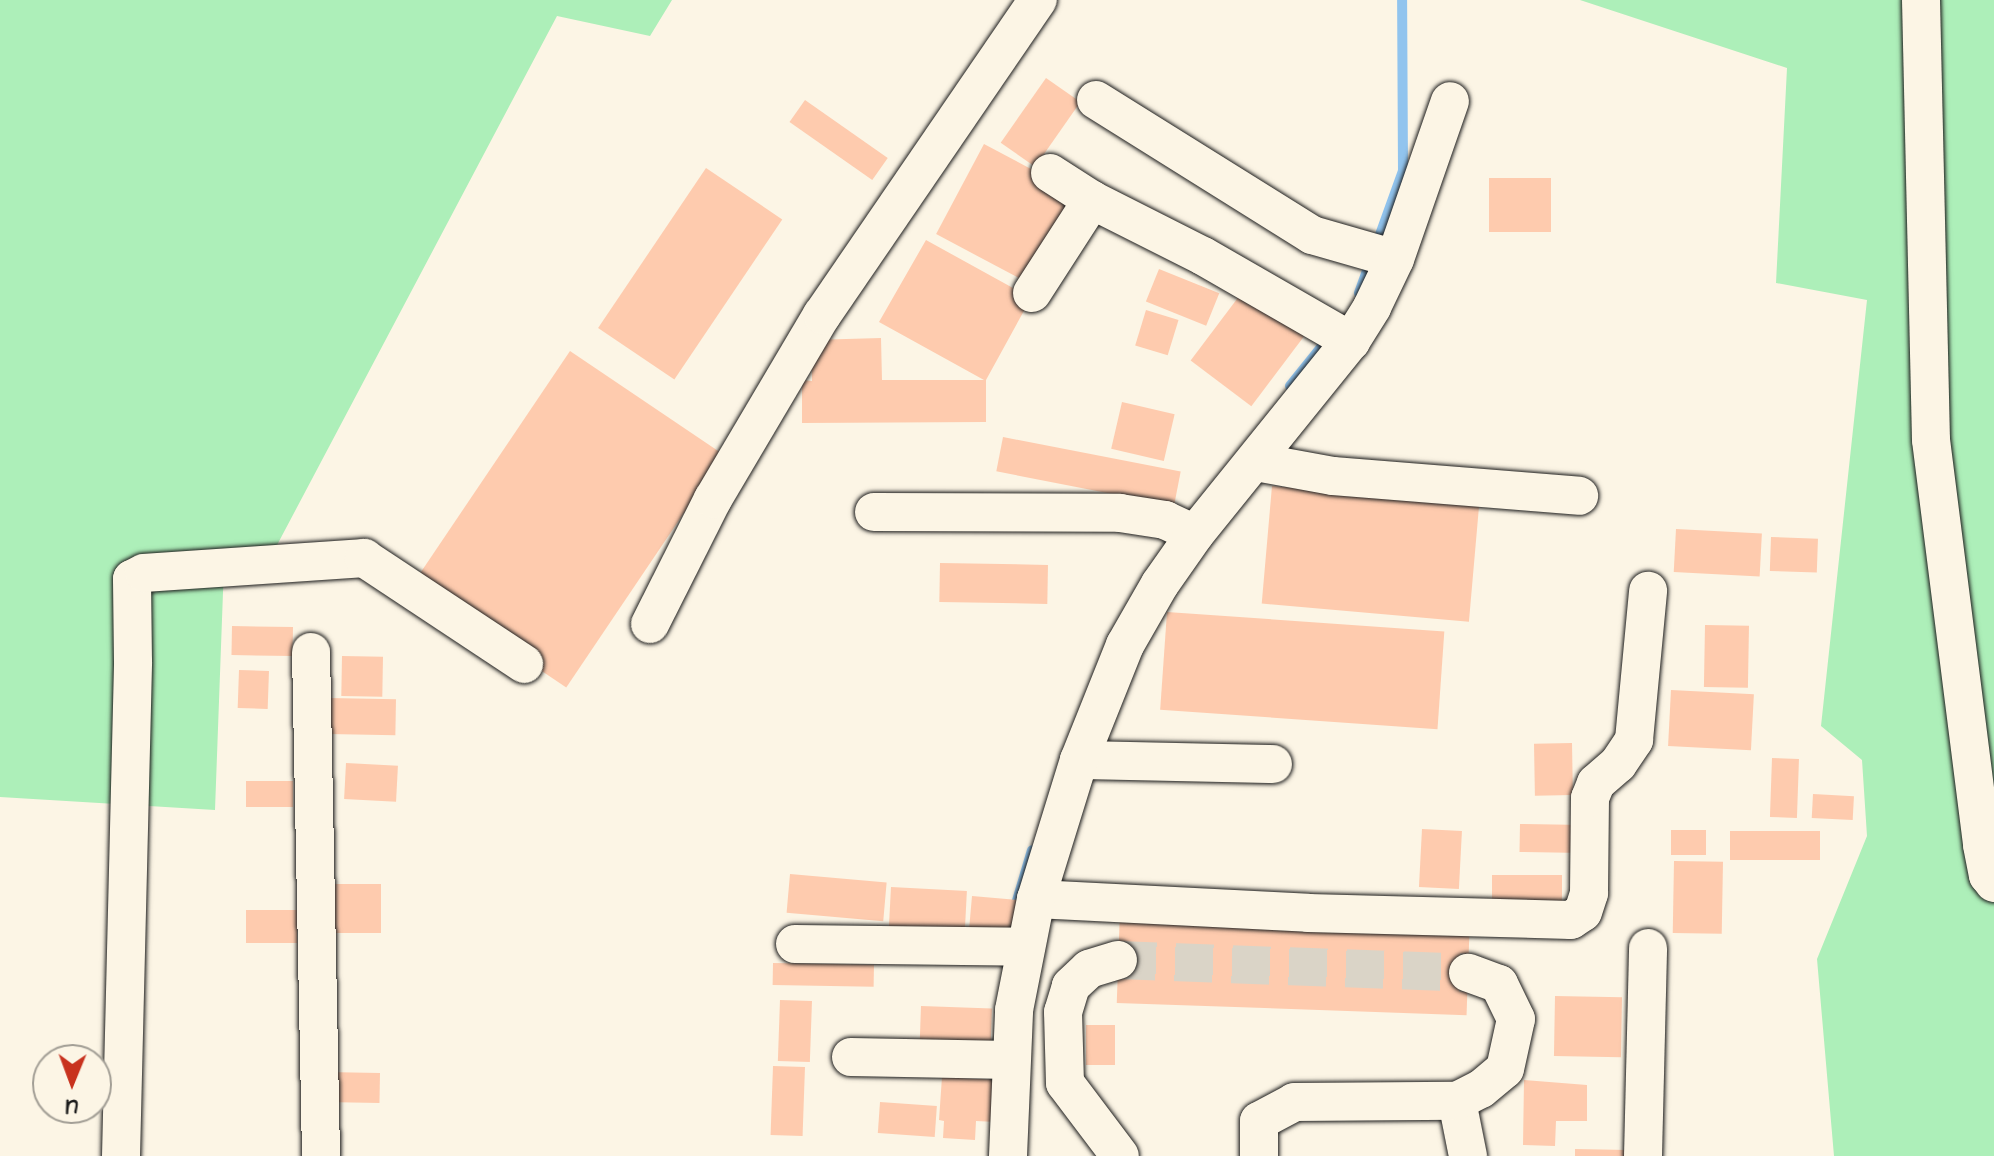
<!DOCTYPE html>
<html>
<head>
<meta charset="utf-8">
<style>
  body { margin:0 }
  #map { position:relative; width:1994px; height:1156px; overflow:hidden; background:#fcf5e5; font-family:"Architects Daughter",sans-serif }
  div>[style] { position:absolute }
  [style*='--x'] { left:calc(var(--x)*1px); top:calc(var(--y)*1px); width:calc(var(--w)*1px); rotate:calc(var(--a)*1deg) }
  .green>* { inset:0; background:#adefb9 }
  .stream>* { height:10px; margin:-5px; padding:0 5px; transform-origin:5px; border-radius:5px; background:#91c4ee }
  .building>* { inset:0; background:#fecbae; transform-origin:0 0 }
  .minor-tunnel>* { height:38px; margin-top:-19px; transform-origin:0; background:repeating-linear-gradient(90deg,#dad4c7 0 38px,transparent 0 57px) }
  .roads { filter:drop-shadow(0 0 2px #1c1c1c) drop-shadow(0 0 2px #1c1c1c) }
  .minor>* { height:38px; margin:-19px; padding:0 19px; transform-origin:19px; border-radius:19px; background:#fcf5e5 }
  span { translate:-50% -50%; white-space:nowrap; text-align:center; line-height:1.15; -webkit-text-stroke:6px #fcf5e5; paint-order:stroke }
  .north { position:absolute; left:32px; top:1044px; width:80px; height:80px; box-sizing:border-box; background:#fcf5e5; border:2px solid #a29e95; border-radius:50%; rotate:181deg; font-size:22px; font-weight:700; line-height:32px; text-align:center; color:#1c1c1c }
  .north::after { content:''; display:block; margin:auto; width:28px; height:36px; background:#c8321e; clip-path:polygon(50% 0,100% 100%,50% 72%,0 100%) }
</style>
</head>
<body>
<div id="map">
  <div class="green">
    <div style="clip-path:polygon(0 0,672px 0,650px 36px,557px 16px,267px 564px,224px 565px,215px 810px,0 797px)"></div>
    <div style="clip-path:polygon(1580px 0,1994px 0,1994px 1156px,1834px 1156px,1817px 959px,1867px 836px,1862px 760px,1821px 726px,1867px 300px,1776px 283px,1787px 68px)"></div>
  </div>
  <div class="stream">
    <div style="--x:1359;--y:293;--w:130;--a:-70.2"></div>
    <div style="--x:1403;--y:171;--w:171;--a:-90.3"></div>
    <div style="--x:1290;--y:386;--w:64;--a:-51.3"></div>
    <div style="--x:1016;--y:904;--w:56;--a:-73.5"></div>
  </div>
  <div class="building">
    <div style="left:1046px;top:78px;width:42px;height:79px;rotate:35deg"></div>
    <div style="left:805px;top:100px;width:101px;height:27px;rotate:35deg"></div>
    <div style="left:984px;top:144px;width:101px;height:102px;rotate:28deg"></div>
    <div style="left:706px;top:168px;width:92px;height:193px;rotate:34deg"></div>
    <div style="left:1489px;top:178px;width:62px;height:54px"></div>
    <div style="clip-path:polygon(926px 240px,1031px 298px,986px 380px,986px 422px,802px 423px,802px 380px,812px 381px,811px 340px,881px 338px,882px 380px,984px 380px,879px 322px)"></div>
    <div style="left:1159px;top:269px;width:65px;height:35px;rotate:22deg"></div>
    <div style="left:1246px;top:287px;width:76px;height:92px;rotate:37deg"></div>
    <div style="left:1146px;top:310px;width:34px;height:37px;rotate:17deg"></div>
    <div style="left:570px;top:351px;width:185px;height:281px;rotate:34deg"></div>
    <div style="left:1122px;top:402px;width:54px;height:48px;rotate:13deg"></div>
    <div style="left:1003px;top:437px;width:181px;height:35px;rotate:11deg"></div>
    <div style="left:1272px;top:486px;width:208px;height:118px;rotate:5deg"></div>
    <div style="left:1676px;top:529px;width:86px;height:43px;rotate:3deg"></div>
    <div style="left:1771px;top:537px;width:47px;height:34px;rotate:2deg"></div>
    <div style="left:940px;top:563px;width:108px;height:39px;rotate:1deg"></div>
    <div style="left:1167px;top:612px;width:278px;height:98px;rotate:4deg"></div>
    <div style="left:1705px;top:625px;width:44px;height:62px;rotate:1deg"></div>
    <div style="left:232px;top:626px;width:61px;height:29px;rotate:1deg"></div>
    <div style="left:342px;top:656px;width:41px;height:40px;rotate:1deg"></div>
    <div style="left:239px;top:670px;width:30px;height:38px;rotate:2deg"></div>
    <div style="left:1671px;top:690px;width:83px;height:56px;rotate:3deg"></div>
    <div style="left:329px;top:698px;width:67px;height:36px;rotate:1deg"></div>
    <div style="left:1572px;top:743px;width:52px;height:38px;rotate:89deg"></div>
    <div style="left:1772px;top:758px;width:27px;height:59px;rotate:2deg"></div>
    <div style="left:346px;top:763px;width:52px;height:36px;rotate:3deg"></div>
    <div style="left:246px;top:781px;width:47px;height:26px"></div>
    <div style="left:1813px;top:794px;width:41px;height:24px;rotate:3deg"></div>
    <div style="left:1520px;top:824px;width:64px;height:28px;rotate:1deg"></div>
    <div style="left:1422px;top:829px;width:40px;height:58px;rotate:3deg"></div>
    <div style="left:1671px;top:830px;width:35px;height:25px"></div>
    <div style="left:1730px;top:831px;width:90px;height:29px"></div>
    <div style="left:1674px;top:861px;width:49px;height:72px;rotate:1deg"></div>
    <div style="left:790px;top:874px;width:97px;height:39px;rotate:5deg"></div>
    <div style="left:1492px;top:875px;width:70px;height:39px"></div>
    <div style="left:320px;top:884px;width:61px;height:49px"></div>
    <div style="left:891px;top:887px;width:76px;height:43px;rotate:3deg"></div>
    <div style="left:972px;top:896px;width:49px;height:32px;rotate:5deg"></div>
    <div style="left:297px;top:910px;width:33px;height:51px;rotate:90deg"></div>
    <div style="left:1120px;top:910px;width:350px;height:93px;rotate:2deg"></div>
    <div style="left:773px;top:963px;width:101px;height:22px;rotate:1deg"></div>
    <div style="left:1555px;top:996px;width:67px;height:60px;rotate:1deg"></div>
    <div style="left:780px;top:1000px;width:32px;height:61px;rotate:2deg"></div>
    <div style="left:921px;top:1006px;width:71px;height:37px;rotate:2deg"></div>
    <div style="left:1086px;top:1025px;width:29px;height:40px"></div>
    <div style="left:773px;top:1066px;width:32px;height:69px;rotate:2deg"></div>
    <div style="left:325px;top:1072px;width:55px;height:30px;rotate:1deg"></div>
    <div style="clip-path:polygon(942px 1077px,998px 1080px,996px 1122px,976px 1121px,975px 1140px,943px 1138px,944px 1121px,939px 1120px)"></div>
    <div style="clip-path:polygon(1524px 1080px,1587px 1085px,1587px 1121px,1556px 1121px,1555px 1146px,1523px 1145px)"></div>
    <div style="left:880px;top:1102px;width:57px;height:31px;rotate:4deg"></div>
    <div style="clip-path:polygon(1575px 1149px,1628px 1150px,1628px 1156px,1575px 1156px)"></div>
  </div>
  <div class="minor-tunnel">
    <div style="--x:1118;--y:960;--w:350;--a:2.1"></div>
  </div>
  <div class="roads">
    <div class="minor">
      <div style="--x:1921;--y:0;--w:440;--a:88.7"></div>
      <div style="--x:1931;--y:440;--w:408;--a:82.8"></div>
      <div style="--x:1982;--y:845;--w:31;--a:79"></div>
      <div style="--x:1988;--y:875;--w:10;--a:53"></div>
      <div style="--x:1096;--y:100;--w:255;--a:32"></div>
      <div style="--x:1312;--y:235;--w:86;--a:16.1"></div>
      <div style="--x:1050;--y:173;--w:50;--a:32.7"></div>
      <div style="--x:1092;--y:200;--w:124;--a:26.8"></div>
      <div style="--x:1203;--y:256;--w:171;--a:29.9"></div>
      <div style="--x:1032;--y:293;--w:111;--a:-57.2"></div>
      <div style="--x:1256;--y:462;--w:78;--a:10.3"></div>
      <div style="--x:1333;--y:476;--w:247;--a:4.6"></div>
      <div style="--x:874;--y:512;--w:246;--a:0.2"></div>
      <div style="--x:1120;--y:513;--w:46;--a:8.8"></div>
      <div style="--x:1165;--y:520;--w:33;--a:25"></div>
      <div style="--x:650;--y:624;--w:140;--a:-63.3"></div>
      <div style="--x:713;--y:499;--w:214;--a:-59.4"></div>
      <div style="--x:822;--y:315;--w:382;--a:-55.6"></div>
      <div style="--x:311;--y:652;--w:504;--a:88.86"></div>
      <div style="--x:1079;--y:760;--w:194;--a:1.2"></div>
      <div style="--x:1036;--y:899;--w:272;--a:2.9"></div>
      <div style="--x:1308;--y:913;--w:263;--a:1.5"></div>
      <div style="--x:1571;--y:920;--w:14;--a:-34"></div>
      <div style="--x:1583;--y:912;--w:20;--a:-72"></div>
      <div style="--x:1589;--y:893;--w:95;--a:-89.4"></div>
      <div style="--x:1590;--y:798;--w:16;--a:-68"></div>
      <div style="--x:1596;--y:783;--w:29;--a:-41"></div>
      <div style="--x:1618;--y:764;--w:29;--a:-56"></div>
      <div style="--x:1634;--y:740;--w:150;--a:-84.6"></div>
      <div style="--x:795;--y:944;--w:231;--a:0.7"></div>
      <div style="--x:1118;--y:960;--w:30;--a:163"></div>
      <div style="--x:1089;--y:969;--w:25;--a:137"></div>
      <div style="--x:1071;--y:986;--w:27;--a:107"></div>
      <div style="--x:1063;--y:1012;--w:71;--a:88.4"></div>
      <div style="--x:1065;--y:1083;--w:91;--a:53"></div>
      <div style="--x:851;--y:1057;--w:160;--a:1.1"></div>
      <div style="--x:1457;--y:1101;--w:56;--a:78.7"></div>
      <div style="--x:121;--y:1156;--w:494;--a:-88.6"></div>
      <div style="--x:133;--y:662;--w:83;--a:-90.7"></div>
      <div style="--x:132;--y:579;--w:13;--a:-27"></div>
      <div style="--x:144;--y:573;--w:221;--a:-3.9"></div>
      <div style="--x:364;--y:558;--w:192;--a:33.5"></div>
      <div style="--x:1008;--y:1156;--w:146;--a:-87.6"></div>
      <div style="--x:1014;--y:1010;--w:113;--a:-78.8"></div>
      <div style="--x:1036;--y:899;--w:145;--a:-72.8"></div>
      <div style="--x:1079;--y:760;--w:124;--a:-68.2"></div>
      <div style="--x:1125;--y:645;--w:70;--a:-60.2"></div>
      <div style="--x:1160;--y:584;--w:61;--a:-55"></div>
      <div style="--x:1195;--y:534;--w:248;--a:-51.1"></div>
      <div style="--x:1351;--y:341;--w:40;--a:-58"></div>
      <div style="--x:1372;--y:307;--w:53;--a:-64.4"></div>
      <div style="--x:1395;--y:259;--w:167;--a:-70.8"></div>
      <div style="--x:1259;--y:1156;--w:35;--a:-90"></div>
      <div style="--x:1259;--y:1121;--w:40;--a:-28"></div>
      <div style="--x:1294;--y:1102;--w:163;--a:-0.4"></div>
      <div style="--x:1457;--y:1101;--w:27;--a:-27"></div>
      <div style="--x:1481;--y:1089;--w:31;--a:-40"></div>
      <div style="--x:1505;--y:1069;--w:51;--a:-77.6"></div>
      <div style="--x:1516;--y:1019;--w:39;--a:-116"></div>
      <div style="--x:1499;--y:984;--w:33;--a:-160"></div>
      <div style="--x:1643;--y:1156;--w:208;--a:-88.6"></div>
    </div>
  </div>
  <div class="north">U</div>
</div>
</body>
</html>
